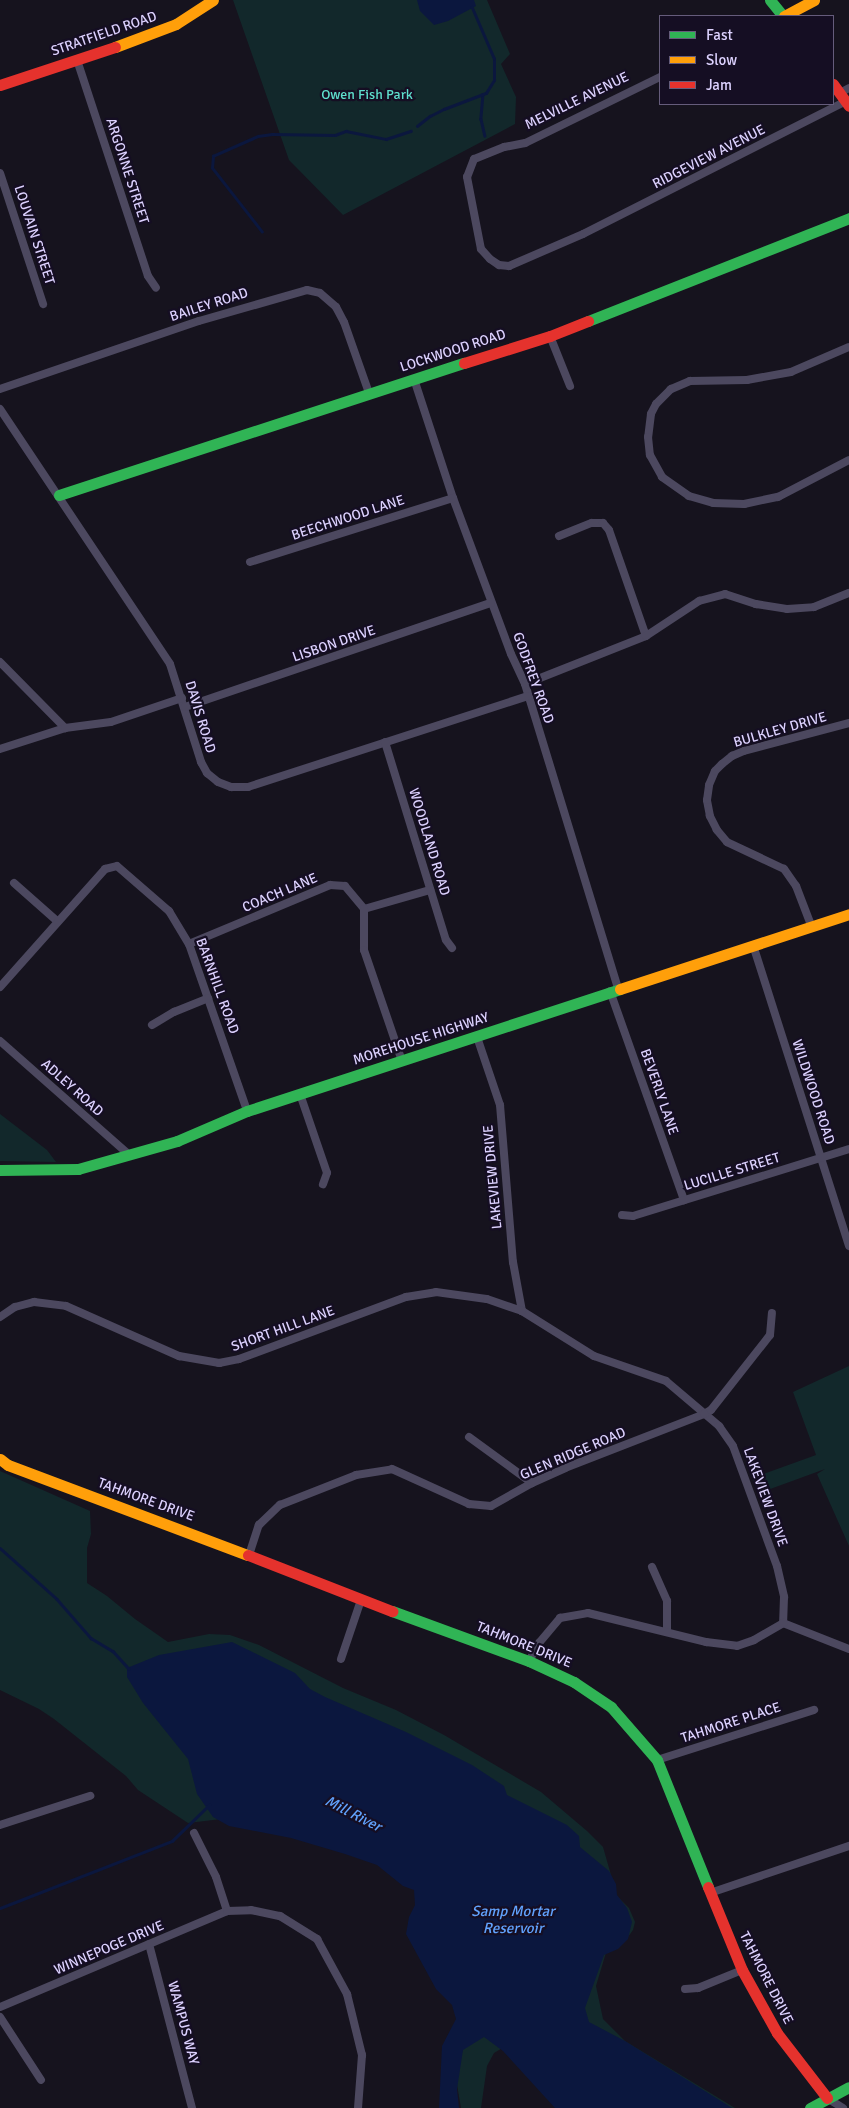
<!DOCTYPE html>
<html>
<head>
<meta charset="utf-8">
<style>
  body { margin:0 }
  #map { position:relative; width:849px; height:2108px; overflow:hidden; background:#16131e; font-family:Signika,sans-serif }
  div>[style] { position:absolute }
  [style*='--x'] { left:calc(var(--x)*1px); top:calc(var(--y)*1px); width:calc(var(--w)*1px); rotate:calc(var(--a)*1deg) }
  .green>* { inset:0; background:#12282b }
  .water>* { inset:0; background:#0b173e }
  .stream>* { height:2.5px; margin:-1.25px; padding:0 1.25px; transform-origin:1.25px; border-radius:1.25px; background:#0b173e }
  .street>* { height:8px; margin:-4px; padding:0 4px; transform-origin:4px; border-radius:4px; background:#4c485f }
  .fast>* { height:11px; margin:-5.5px; padding:0 5.5px; transform-origin:5.5px; border-radius:5.5px; background:#30b455 }
  .slow>* { height:11px; margin:-5.5px; padding:0 5.5px; transform-origin:5.5px; border-radius:5.5px; background:#ff9f0a }
  .jam>* { height:11px; margin:-5.5px; padding:0 5.5px; transform-origin:5.5px; border-radius:5.5px; background:#e5322d }
  span { translate:-50% -50%; white-space:nowrap; text-align:center; line-height:1.15; -webkit-text-stroke:4.5px #150e23; paint-order:stroke }
  .street-label { font-size:14px; color:#dcd1fe }
  .park-label { font-size:14px; color:#5edecd }
  .water-label { font-size:15px; color:#61a2fd; font-style:italic }
  .legend { position:absolute; left:659px; top:15px; width:175px; height:90px; box-sizing:border-box; background:#150e23; border:1px solid #655c7b; margin:0; padding:6px 9px; list-style:none; font-size:15px; color:#dcd1fe }
  .legend li { display:flex; align-items:center; gap:10px; height:25px }
  .legend b { width:25px; border:1px solid #655c7b }
</style>
</head>
<body>
<div id="map">
  <div class="green">
    <div style="clip-path:polygon(233px 0,487px 0,510px 54px,501px 64px,516px 97px,515px 124px,343px 215px,289px 160px)"></div>
    <div style="clip-path:polygon(0 1114px,47px 1150px,56px 1162px,0 1161px)"></div>
    <div style="clip-path:polygon(849px 1366px,849px 1546px,817px 1474px,825px 1469px,759px 1493px,752px 1478px,816px 1455px,793px 1392px)"></div>
    <div style="clip-path:polygon(0 1471px,90px 1511px,91px 1534px,87px 1548px,87px 1583px,107px 1596px,135px 1619px,168px 1642px,209px 1634px,230px 1635px,259px 1645px,343px 1688px,396px 1710px,444px 1735px,541px 1792px,587px 1831px,603px 1847px,617px 1896px,629px 1908px,635px 1922px,633px 1930px,628px 1937px,608px 1946px,596px 1986px,603px 2019px,625px 2041px,735px 2108px,577px 2108px,509px 2044px,494px 2053px,487px 2066px,481px 2108px,461px 2108px,456px 2079px,471px 2015px,428px 1873px,230px 1818px,188px 1823px,138px 1790px,126px 1776px,54px 1719px,39px 1709px,0 1690px)"></div>
  </div>
  <div class="water">
    <div style="clip-path:polygon(417px 0,474px 0,476px 6px,448px 21px,434px 25px,420px 11px)"></div>
    <div style="clip-path:polygon(232px 1642px,295px 1673px,310px 1689px,325px 1697px,406px 1732px,472px 1765px,504px 1786px,507px 1795px,567px 1825px,579px 1836px,580px 1847px,609px 1871px,616px 1884px,617px 1895px,627px 1908px,632px 1922px,628px 1939px,618px 1949px,604px 1955px,585px 2008px,589px 2022px,625px 2041px,732px 2108px,555px 2108px,503px 2051px,484px 2037px,463px 2050px,457px 2089px,459px 2108px,439px 2108px,442px 2046px,456px 2019px,452px 2005px,436px 1989px,406px 1934px,409px 1917px,415px 1905px,414px 1890px,403px 1886px,377px 1865px,345px 1854px,291px 1838px,229px 1826px,213px 1817px,197px 1794px,188px 1759px,143px 1703px,127px 1677px,127px 1668px,159px 1655px)"></div>
  </div>
  <div class="stream">
    <div style="--x:483;--y:94;--w:25;--a:95"></div>
    <div style="--x:481;--y:119;--w:17;--a:77"></div>
    <div style="--x:417;--y:126;--w:16;--a:-38"></div>
    <div style="--x:430;--y:116;--w:16;--a:-27"></div>
    <div style="--x:444;--y:109;--w:45;--a:-20.9"></div>
    <div style="--x:486;--y:93;--w:15;--a:-58"></div>
    <div style="--x:494;--y:80;--w:21;--a:-90"></div>
    <div style="--x:494;--y:59;--w:56;--a:-113.3"></div>
    <div style="--x:262;--y:232;--w:81;--a:-128"></div>
    <div style="--x:212;--y:168;--w:12;--a:-85"></div>
    <div style="--x:213;--y:156;--w:49;--a:-24"></div>
    <div style="--x:258;--y:136;--w:14;--a:-8"></div>
    <div style="--x:272;--y:134;--w:63;--a:0.9"></div>
    <div style="--x:335;--y:135;--w:12;--a:-20"></div>
    <div style="--x:346;--y:131;--w:41;--a:11.3"></div>
    <div style="--x:386;--y:139;--w:26;--a:-18"></div>
    <div style="--x:0;--y:1548;--w:76;--a:41.8"></div>
    <div style="--x:57;--y:1599;--w:52;--a:48.9"></div>
    <div style="--x:91;--y:1638;--w:26;--a:31"></div>
    <div style="--x:113;--y:1651;--w:24;--a:48"></div>
    <div style="--x:0;--y:1908;--w:185;--a:-21.3"></div>
    <div style="--x:172;--y:1841;--w:52;--a:-44.2"></div>
  </div>
  <div class="street">
    <div style="--x:77;--y:60;--w:227;--a:71.8"></div>
    <div style="--x:148;--y:276;--w:14;--a:56"></div>
    <div style="--x:660;--y:77;--w:150;--a:153.9"></div>
    <div style="--x:525;--y:143;--w:21;--a:169"></div>
    <div style="--x:504;--y:147;--w:32;--a:158"></div>
    <div style="--x:474;--y:159;--w:19;--a:111"></div>
    <div style="--x:467;--y:177;--w:73;--a:79"></div>
    <div style="--x:481;--y:249;--w:13;--a:48"></div>
    <div style="--x:490;--y:259;--w:11;--a:34"></div>
    <div style="--x:499;--y:265;--w:10;--a:6"></div>
    <div style="--x:509;--y:266;--w:81;--a:-23.4"></div>
    <div style="--x:583;--y:234;--w:295;--a:-26.8"></div>
    <div style="--x:840;--y:93;--w:10;--a:-29"></div>
    <div style="--x:0;--y:173;--w:138;--a:71.8"></div>
    <div style="--x:550;--y:336;--w:54;--a:68.2"></div>
    <div style="--x:849;--y:347;--w:63;--a:156.7"></div>
    <div style="--x:791;--y:372;--w:45;--a:169.7"></div>
    <div style="--x:747;--y:380;--w:57;--a:179"></div>
    <div style="--x:690;--y:381;--w:21;--a:157"></div>
    <div style="--x:671;--y:389;--w:21;--a:135"></div>
    <div style="--x:656;--y:404;--w:11;--a:117"></div>
    <div style="--x:651;--y:414;--w:23;--a:97"></div>
    <div style="--x:648;--y:437;--w:18;--a:84"></div>
    <div style="--x:650;--y:455;--w:25;--a:61"></div>
    <div style="--x:662;--y:477;--w:33;--a:35"></div>
    <div style="--x:689;--y:496;--w:25;--a:16"></div>
    <div style="--x:713;--y:503;--w:31;--a:2"></div>
    <div style="--x:744;--y:504;--w:35;--a:-12"></div>
    <div style="--x:778;--y:497;--w:80;--a:-27.5"></div>
    <div style="--x:414;--y:379;--w:125;--a:71.9"></div>
    <div style="--x:453;--y:498;--w:166;--a:69.6"></div>
    <div style="--x:511;--y:654;--w:33;--a:65"></div>
    <div style="--x:525;--y:684;--w:319;--a:73"></div>
    <div style="--x:0;--y:389;--w:210;--a:-18.9"></div>
    <div style="--x:199;--y:321;--w:112;--a:-16"></div>
    <div style="--x:307;--y:290;--w:13;--a:13"></div>
    <div style="--x:320;--y:293;--w:21;--a:41"></div>
    <div style="--x:336;--y:307;--w:17;--a:62"></div>
    <div style="--x:344;--y:322;--w:75;--a:70.6"></div>
    <div style="--x:0;--y:409;--w:306;--a:56.3"></div>
    <div style="--x:170;--y:664;--w:103;--a:72.4"></div>
    <div style="--x:201;--y:762;--w:13;--a:61"></div>
    <div style="--x:207;--y:773;--w:14;--a:39"></div>
    <div style="--x:218;--y:782;--w:14;--a:21"></div>
    <div style="--x:231;--y:787;--w:17;--a:0"></div>
    <div style="--x:248;--y:787;--w:294;--a:-18"></div>
    <div style="--x:559;--y:536;--w:35;--a:-22"></div>
    <div style="--x:592;--y:523;--w:11;--a:0"></div>
    <div style="--x:603;--y:523;--w:9;--a:49"></div>
    <div style="--x:609;--y:530;--w:112;--a:70.8"></div>
    <div style="--x:250;--y:562;--w:213;--a:-17.5"></div>
    <div style="--x:0;--y:662;--w:93;--a:45.4"></div>
    <div style="--x:525;--y:684;--w:130;--a:-21.6"></div>
    <div style="--x:646;--y:636;--w:64;--a:-33.4"></div>
    <div style="--x:699;--y:601;--w:27;--a:-15"></div>
    <div style="--x:725;--y:594;--w:33;--a:18"></div>
    <div style="--x:756;--y:604;--w:31;--a:9"></div>
    <div style="--x:787;--y:609;--w:27;--a:-4"></div>
    <div style="--x:814;--y:607;--w:38;--a:-22"></div>
    <div style="--x:185;--y:707;--w:323;--a:-18.8"></div>
    <div style="--x:385;--y:742;--w:207;--a:72.9"></div>
    <div style="--x:446;--y:940;--w:10;--a:53"></div>
    <div style="--x:0;--y:749;--w:68;--a:-17.9"></div>
    <div style="--x:65;--y:728;--w:46;--a:-7.4"></div>
    <div style="--x:111;--y:722;--w:75;--a:-18.7"></div>
    <div style="--x:14;--y:883;--w:57;--a:41.5"></div>
    <div style="--x:364;--y:909;--w:69;--a:-16.1"></div>
    <div style="--x:811;--y:925;--w:42;--a:-111"></div>
    <div style="--x:796;--y:886;--w:21;--a:-125"></div>
    <div style="--x:784;--y:869;--w:63;--a:-154.7"></div>
    <div style="--x:727;--y:842;--w:16;--a:-130"></div>
    <div style="--x:717;--y:830;--w:16;--a:-117"></div>
    <div style="--x:710;--y:816;--w:16;--a:-101"></div>
    <div style="--x:707;--y:800;--w:15;--a:-82"></div>
    <div style="--x:709;--y:785;--w:15;--a:-67"></div>
    <div style="--x:715;--y:771;--w:10;--a:-45"></div>
    <div style="--x:722;--y:764;--w:13;--a:-39"></div>
    <div style="--x:732;--y:756;--w:13;--a:-23"></div>
    <div style="--x:744;--y:751;--w:109;--a:-14.9"></div>
    <div style="--x:189;--y:944;--w:153;--a:-22.7"></div>
    <div style="--x:330;--y:885;--w:15;--a:4"></div>
    <div style="--x:345;--y:886;--w:30;--a:50"></div>
    <div style="--x:364;--y:909;--w:41;--a:90"></div>
    <div style="--x:364;--y:950;--w:117;--a:71.1"></div>
    <div style="--x:753;--y:945;--w:316;--a:72.3"></div>
    <div style="--x:0;--y:987;--w:158;--a:-48.3"></div>
    <div style="--x:105;--y:869;--w:12;--a:-14"></div>
    <div style="--x:117;--y:866;--w:69;--a:40.9"></div>
    <div style="--x:169;--y:911;--w:39;--a:59"></div>
    <div style="--x:189;--y:944;--w:177;--a:70.8"></div>
    <div style="--x:610;--y:991;--w:222;--a:70.5"></div>
    <div style="--x:152;--y:1025;--w:26;--a:-31"></div>
    <div style="--x:174;--y:1012;--w:37;--a:-22"></div>
    <div style="--x:477;--y:1037;--w:72;--a:71.3"></div>
    <div style="--x:500;--y:1105;--w:158;--a:85.3"></div>
    <div style="--x:513;--y:1262;--w:50;--a:79.6"></div>
    <div style="--x:522;--y:1311;--w:85;--a:32"></div>
    <div style="--x:594;--y:1356;--w:76;--a:19.1"></div>
    <div style="--x:666;--y:1381;--w:70;--a:40.3"></div>
    <div style="--x:719;--y:1426;--w:24;--a:55"></div>
    <div style="--x:733;--y:1446;--w:128;--a:69.9"></div>
    <div style="--x:777;--y:1566;--w:32;--a:77"></div>
    <div style="--x:784;--y:1597;--w:26;--a:92"></div>
    <div style="--x:0;--y:1041;--w:171;--a:41.4"></div>
    <div style="--x:300;--y:1094;--w:83;--a:71.1"></div>
    <div style="--x:327;--y:1173;--w:12;--a:110"></div>
    <div style="--x:622;--y:1215;--w:11;--a:5"></div>
    <div style="--x:633;--y:1216;--w:226;--a:-17.2"></div>
    <div style="--x:0;--y:1317;--w:18;--a:-34"></div>
    <div style="--x:15;--y:1307;--w:20;--a:-15"></div>
    <div style="--x:34;--y:1302;--w:32;--a:7"></div>
    <div style="--x:66;--y:1306;--w:124;--a:23.9"></div>
    <div style="--x:179;--y:1356;--w:41;--a:9.9"></div>
    <div style="--x:219;--y:1363;--w:20;--a:-11"></div>
    <div style="--x:239;--y:1359;--w:178;--a:-20.4"></div>
    <div style="--x:406;--y:1297;--w:30;--a:-9"></div>
    <div style="--x:436;--y:1292;--w:51;--a:7.8"></div>
    <div style="--x:487;--y:1299;--w:37;--a:19"></div>
    <div style="--x:469;--y:1437;--w:78;--a:36.1"></div>
    <div style="--x:249;--y:1555;--w:32;--a:-72"></div>
    <div style="--x:259;--y:1525;--w:29;--a:-44"></div>
    <div style="--x:280;--y:1505;--w:82;--a:-21.5"></div>
    <div style="--x:356;--y:1475;--w:36;--a:-9"></div>
    <div style="--x:392;--y:1469;--w:85;--a:24.4"></div>
    <div style="--x:469;--y:1504;--w:22;--a:5"></div>
    <div style="--x:491;--y:1506;--w:47;--a:-29.3"></div>
    <div style="--x:532;--y:1483;--w:36;--a:-24"></div>
    <div style="--x:565;--y:1468;--w:149;--a:-21.2"></div>
    <div style="--x:704;--y:1414;--w:8;--a:-30"></div>
    <div style="--x:711;--y:1410;--w:95;--a:-51.8"></div>
    <div style="--x:770;--y:1335;--w:22;--a:-85"></div>
    <div style="--x:652;--y:1567;--w:37;--a:66"></div>
    <div style="--x:667;--y:1601;--w:31;--a:90"></div>
    <div style="--x:783;--y:1623;--w:71;--a:21.5"></div>
    <div style="--x:341;--y:1659;--w:62;--a:-71.3"></div>
    <div style="--x:529;--y:1661;--w:21;--a:-61"></div>
    <div style="--x:539;--y:1643;--w:33;--a:-50"></div>
    <div style="--x:560;--y:1618;--w:28;--a:-10"></div>
    <div style="--x:588;--y:1613;--w:122;--a:13.8"></div>
    <div style="--x:706;--y:1642;--w:31;--a:7"></div>
    <div style="--x:737;--y:1646;--w:18;--a:-19"></div>
    <div style="--x:754;--y:1640;--w:34;--a:-30"></div>
    <div style="--x:657;--y:1760;--w:165;--a:-17.7"></div>
    <div style="--x:0;--y:1825;--w:95;--a:-17.9"></div>
    <div style="--x:194;--y:1833;--w:49;--a:63.4"></div>
    <div style="--x:216;--y:1877;--w:36;--a:72"></div>
    <div style="--x:710;--y:1893;--w:147;--a:-18.7"></div>
    <div style="--x:149;--y:1944;--w:170;--a:75.3"></div>
    <div style="--x:685;--y:1989;--w:13;--a:-4"></div>
    <div style="--x:698;--y:1988;--w:48;--a:-22.2"></div>
    <div style="--x:0;--y:2007;--w:246;--a:-22.9"></div>
    <div style="--x:227;--y:1911;--w:24;--a:-2"></div>
    <div style="--x:251;--y:1910;--w:30;--a:12"></div>
    <div style="--x:280;--y:1916;--w:44;--a:31.9"></div>
    <div style="--x:317;--y:1939;--w:63;--a:61.4"></div>
    <div style="--x:347;--y:1994;--w:63;--a:76.2"></div>
    <div style="--x:362;--y:2055;--w:53;--a:94.3"></div>
    <div style="--x:0;--y:2017;--w:75;--a:56.9"></div>
    <div style="--x:827;--y:2098;--w:19;--a:32"></div>
  </div>
  <div class="fast">
    <div style="--x:770;--y:0;--w:21;--a:51"></div>
    <div style="--x:588;--y:321;--w:281;--a:-21.5"></div>
    <div style="--x:59;--y:495;--w:426;--a:-18.1"></div>
    <div style="--x:0;--y:1170;--w:78;--a:-0.7"></div>
    <div style="--x:78;--y:1169;--w:103;--a:-15.8"></div>
    <div style="--x:177;--y:1141;--w:76;--a:-23.2"></div>
    <div style="--x:247;--y:1111;--w:392;--a:-18.1"></div>
    <div style="--x:392;--y:1611;--w:146;--a:20.1"></div>
    <div style="--x:529;--y:1661;--w:50;--a:25"></div>
    <div style="--x:574;--y:1682;--w:45;--a:34"></div>
    <div style="--x:611;--y:1707;--w:70;--a:49"></div>
    <div style="--x:657;--y:1760;--w:137;--a:68.1"></div>
    <div style="--x:810;--y:2108;--w:44;--a:-28.3"></div>
  </div>
  <div class="slow">
    <div style="--x:784;--y:16;--w:34;--a:-28"></div>
    <div style="--x:115;--y:47;--w:65;--a:-20.7"></div>
    <div style="--x:176;--y:24;--w:44;--a:-33"></div>
    <div style="--x:620;--y:989;--w:241;--a:-18.1"></div>
    <div style="--x:0;--y:1459;--w:10;--a:37"></div>
    <div style="--x:8;--y:1465;--w:256;--a:20.6"></div>
  </div>
  <div class="jam">
    <div style="--x:833;--y:84;--w:27;--a:54"></div>
    <div style="--x:0;--y:85;--w:121;--a:-18.3"></div>
    <div style="--x:464;--y:363;--w:90;--a:-17.4"></div>
    <div style="--x:550;--y:336;--w:41;--a:-21.5"></div>
    <div style="--x:248;--y:1555;--w:155;--a:21.3"></div>
    <div style="--x:708;--y:1887;--w:90;--a:67.7"></div>
    <div style="--x:742;--y:1970;--w:72;--a:60.9"></div>
    <div style="--x:777;--y:2033;--w:82;--a:52.4"></div>
  </div>
  <div class="street-label">
    <span style="left:104px;top:34px;rotate:-19deg">STRATFIELD ROAD</span>
    <span style="left:577px;top:101px;rotate:-26deg">MELVILLE AVENUE</span>
    <span style="left:709px;top:157px;rotate:-27deg">RIDGEVIEW AVENUE</span>
    <span style="left:127px;top:171px;rotate:72deg">ARGONNE STREET</span>
    <span style="left:34px;top:235px;rotate:72deg">LOUVAIN STREET</span>
    <span style="left:209px;top:305px;rotate:-18deg">BAILEY ROAD</span>
    <span style="left:453px;top:351px;rotate:-18deg">LOCKWOOD ROAD</span>
    <span style="left:348px;top:518px;rotate:-18deg">BEECHWOOD LANE</span>
    <span style="left:334px;top:644px;rotate:-19deg">LISBON DRIVE</span>
    <span style="left:533px;top:678px;rotate:70deg">GODFREY ROAD</span>
    <span style="left:200px;top:717px;rotate:73deg">DAVIS ROAD</span>
    <span style="left:780px;top:730px;rotate:-16deg">BULKLEY DRIVE</span>
    <span style="left:429px;top:842px;rotate:73deg">WOODLAND ROAD</span>
    <span style="left:280px;top:893px;rotate:-23deg">COACH LANE</span>
    <span style="left:217px;top:986px;rotate:70deg">BARNHILL ROAD</span>
    <span style="left:421px;top:1039px;rotate:-18deg">MOREHOUSE HIGHWAY</span>
    <span style="left:72px;top:1088px;rotate:42deg">ADLEY ROAD</span>
    <span style="left:659px;top:1092px;rotate:71deg">BEVERLY LANE</span>
    <span style="left:813px;top:1092px;rotate:72deg">WILDWOOD ROAD</span>
    <span style="left:732px;top:1172px;rotate:-17deg">LUCILLE STREET</span>
    <span style="left:493px;top:1177px;rotate:-95deg">LAKEVIEW DRIVE</span>
    <span style="left:283px;top:1329px;rotate:-20deg">SHORT HILL LANE</span>
    <span style="left:573px;top:1454px;rotate:-23deg">GLEN RIDGE ROAD</span>
    <span style="left:765px;top:1497px;rotate:70deg">LAKEVIEW DRIVE</span>
    <span style="left:146px;top:1500px;rotate:20deg">TAHMORE DRIVE</span>
    <span style="left:524px;top:1645px;rotate:22deg">TAHMORE DRIVE</span>
    <span style="left:731px;top:1723px;rotate:-18deg">TAHMORE PLACE</span>
    <span style="left:109px;top:1948px;rotate:-23deg">WINNEPOGE DRIVE</span>
    <span style="left:766px;top:1978px;rotate:63deg">TAHMORE DRIVE</span>
    <span style="left:183px;top:2023px;rotate:75deg">WAMPUS WAY</span>
  </div>
  <div class="park-label">
    <span style="left:367px;top:95px">Owen Fish Park</span>
  </div>
  <div class="water-label">
    <span style="left:353px;top:1814px;rotate:27deg">Mill River</span>
    <span style="left:513px;top:1920px">Samp Mortar<br>Reservoir</span>
  </div>
  <ul class="legend">
  <li><b style="height:6px;background:#30b455"></b>Fast</li>
  <li><b style="height:6px;background:#ff9f0a"></b>Slow</li>
  <li><b style="height:6px;background:#e5322d"></b>Jam</li>
  </ul>
</div>
</body>
</html>
